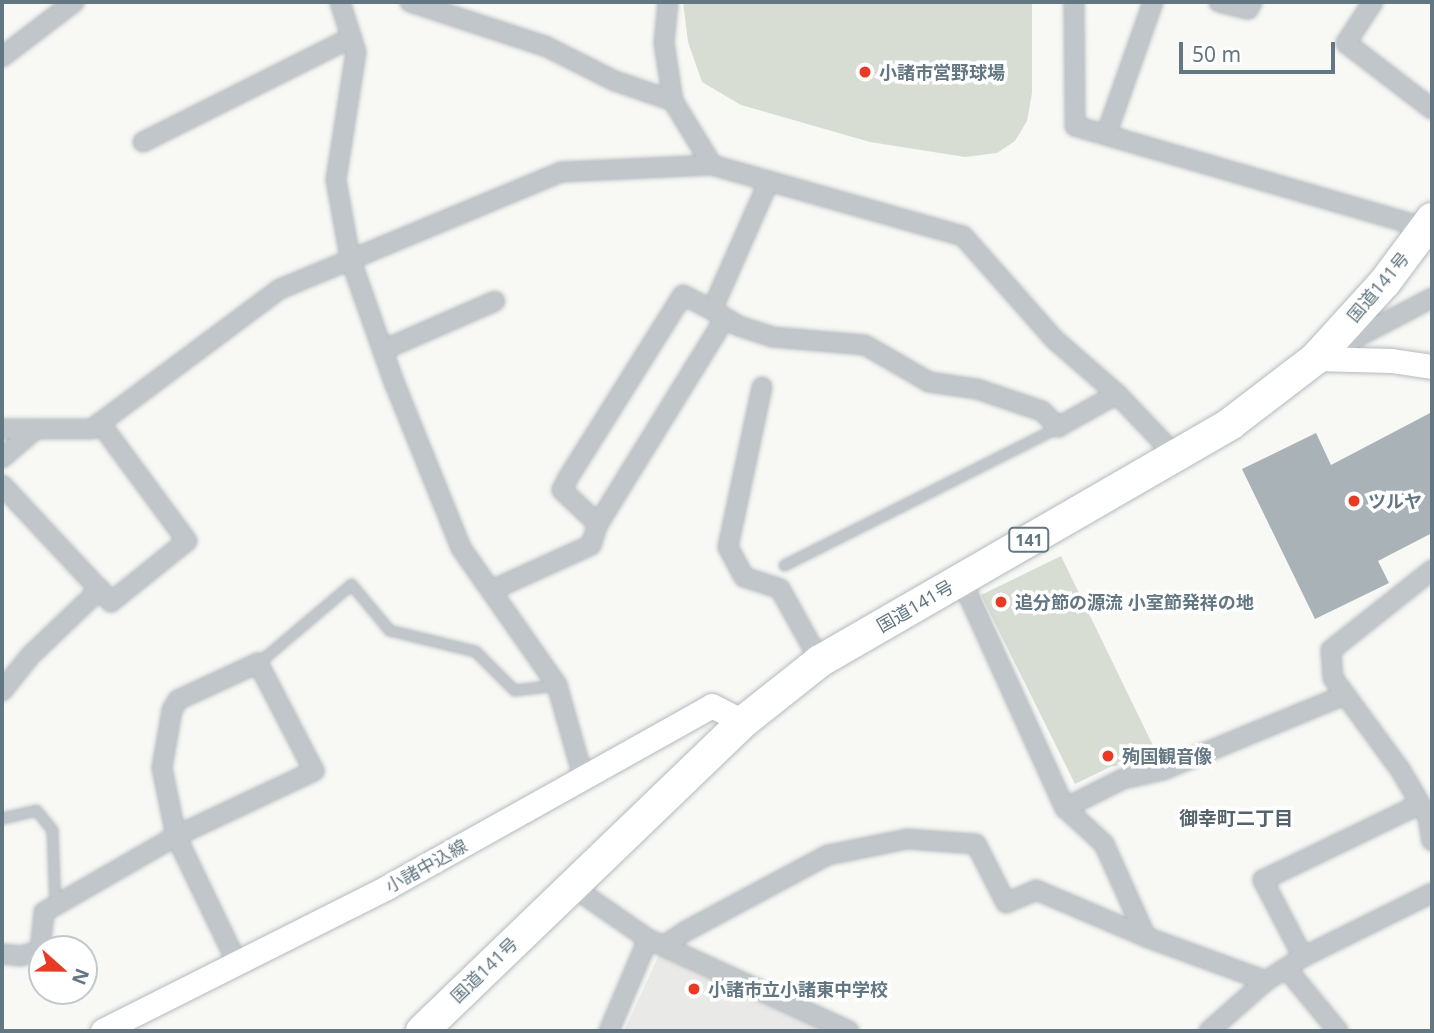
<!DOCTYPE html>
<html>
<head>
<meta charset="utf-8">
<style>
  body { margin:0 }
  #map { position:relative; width:1434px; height:1033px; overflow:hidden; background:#f8f8f5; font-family:"Noto Sans","Noto Sans JP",sans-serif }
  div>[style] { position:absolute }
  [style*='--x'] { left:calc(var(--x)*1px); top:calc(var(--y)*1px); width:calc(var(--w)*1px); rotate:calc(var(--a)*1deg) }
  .built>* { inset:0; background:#e9e9e8 }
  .green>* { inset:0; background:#d8ddd4 }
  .building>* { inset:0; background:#a8b2b7 }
  .roads { filter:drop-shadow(0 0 2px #b3babe) drop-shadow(0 0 2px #b3babe) }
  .lane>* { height:9px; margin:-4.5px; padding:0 4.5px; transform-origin:4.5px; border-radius:4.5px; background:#c0c6c9 }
  .street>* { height:18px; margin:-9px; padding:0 9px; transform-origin:9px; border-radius:9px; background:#c0c6c9 }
  .secondary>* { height:24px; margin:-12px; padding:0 12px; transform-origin:12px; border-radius:12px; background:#fff }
  .highway>* { height:32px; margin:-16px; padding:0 16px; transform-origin:16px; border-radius:16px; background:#fff }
  .dots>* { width:19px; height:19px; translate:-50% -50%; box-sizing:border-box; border:4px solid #fff; border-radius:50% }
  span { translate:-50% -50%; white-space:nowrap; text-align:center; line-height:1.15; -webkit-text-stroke:7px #fff; paint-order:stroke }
  .shield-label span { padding:2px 5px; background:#fff; border:2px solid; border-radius:5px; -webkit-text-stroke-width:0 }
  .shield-label { font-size:16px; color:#627781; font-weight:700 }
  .poi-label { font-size:18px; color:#627781; font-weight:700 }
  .left { translate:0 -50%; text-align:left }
  .street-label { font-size:18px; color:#627781 }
  .neighbourhood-label { font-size:19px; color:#54646c; font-weight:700 }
  .frame { position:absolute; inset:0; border:4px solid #627781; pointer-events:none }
  .north { position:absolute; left:28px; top:935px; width:70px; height:70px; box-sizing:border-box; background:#fff; border:2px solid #c0c9cd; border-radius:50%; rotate:111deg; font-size:19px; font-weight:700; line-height:28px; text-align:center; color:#627781 }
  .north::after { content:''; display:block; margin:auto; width:24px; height:32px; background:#e93a23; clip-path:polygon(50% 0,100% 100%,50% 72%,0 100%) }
  .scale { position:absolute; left:1179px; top:42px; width:156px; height:32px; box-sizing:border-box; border:4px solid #627781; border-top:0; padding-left:9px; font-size:21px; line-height:24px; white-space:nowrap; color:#627781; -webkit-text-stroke:5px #fff; paint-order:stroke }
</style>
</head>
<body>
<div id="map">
  <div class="built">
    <div style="clip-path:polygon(663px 946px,826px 1031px,624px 1031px)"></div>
  </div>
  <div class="green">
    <div style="clip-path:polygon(683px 2px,1032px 2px,1032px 93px,1027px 121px,1015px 141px,997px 153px,965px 157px,870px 142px,741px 105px,702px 82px,688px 42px)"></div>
    <div style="clip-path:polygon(1061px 556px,1159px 758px,1110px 767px,1075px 784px,981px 595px)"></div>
  </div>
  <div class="building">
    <div style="clip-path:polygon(1432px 412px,1432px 533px,1378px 561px,1389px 583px,1315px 619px,1242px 469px,1316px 433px,1331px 465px)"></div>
  </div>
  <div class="roads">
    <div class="lane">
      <div style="--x:784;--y:565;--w:307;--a:-26.7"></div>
      <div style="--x:258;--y:663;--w:122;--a:-40.3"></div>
      <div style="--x:351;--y:584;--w:60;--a:50.4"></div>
      <div style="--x:389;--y:630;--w:89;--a:13.7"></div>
      <div style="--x:475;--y:651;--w:55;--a:45"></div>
      <div style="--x:514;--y:690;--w:43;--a:-6.6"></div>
      <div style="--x:2;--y:818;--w:35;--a:-13"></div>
      <div style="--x:36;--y:810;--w:26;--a:51"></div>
      <div style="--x:52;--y:830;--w:76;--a:87.7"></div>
    </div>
    <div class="street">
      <div style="--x:340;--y:2;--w:52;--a:72.3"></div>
      <div style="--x:356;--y:52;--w:130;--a:98.9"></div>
      <div style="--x:336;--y:180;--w:79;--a:79.8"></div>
      <div style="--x:350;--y:258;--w:132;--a:70.5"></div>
      <div style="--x:394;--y:382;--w:179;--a:68"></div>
      <div style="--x:461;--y:548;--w:167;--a:55"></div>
      <div style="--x:557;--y:685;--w:95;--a:74.1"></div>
      <div style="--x:410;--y:2;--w:142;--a:18.1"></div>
      <div style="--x:545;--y:46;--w:78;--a:26.6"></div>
      <div style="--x:615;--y:81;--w:61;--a:19"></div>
      <div style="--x:668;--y:2;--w:41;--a:95.6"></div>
      <div style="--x:664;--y:43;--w:59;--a:81.2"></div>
      <div style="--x:673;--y:101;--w:75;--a:58.6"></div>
      <div style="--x:1074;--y:2;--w:124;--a:89.5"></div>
      <div style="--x:1075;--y:126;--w:365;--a:16.2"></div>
      <div style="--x:1219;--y:2;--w:30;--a:14"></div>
      <div style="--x:1248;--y:9;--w:8;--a:-60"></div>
      <div style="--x:1373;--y:2;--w:49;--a:123.4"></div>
      <div style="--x:1346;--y:43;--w:108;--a:37.5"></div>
      <div style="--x:2;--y:57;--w:91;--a:-37.4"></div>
      <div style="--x:1106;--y:135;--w:141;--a:-70.5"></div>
      <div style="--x:143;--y:142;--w:233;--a:-26.6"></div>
      <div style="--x:712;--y:310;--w:31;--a:31"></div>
      <div style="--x:739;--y:326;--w:35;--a:18"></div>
      <div style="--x:772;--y:337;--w:93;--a:4.9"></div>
      <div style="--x:865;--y:345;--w:74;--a:30"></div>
      <div style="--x:929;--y:382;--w:49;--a:8.3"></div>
      <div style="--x:977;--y:389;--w:69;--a:18.7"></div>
      <div style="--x:1042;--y:411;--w:23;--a:45"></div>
      <div style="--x:1058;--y:427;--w:68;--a:-29.2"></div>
      <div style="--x:1336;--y:348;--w:108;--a:-27.5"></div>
      <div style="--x:383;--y:350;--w:122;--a:-23.6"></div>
      <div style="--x:762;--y:387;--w:164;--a:102"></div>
      <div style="--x:728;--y:547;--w:34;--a:62"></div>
      <div style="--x:744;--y:577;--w:38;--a:18"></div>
      <div style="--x:780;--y:589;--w:82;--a:60.9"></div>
      <div style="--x:2;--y:429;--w:90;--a:0"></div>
      <div style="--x:92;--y:429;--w:234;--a:-36.7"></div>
      <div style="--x:280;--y:289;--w:304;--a:-22.6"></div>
      <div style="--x:561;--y:172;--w:151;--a:-2.7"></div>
      <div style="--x:712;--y:165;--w:261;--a:15.8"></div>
      <div style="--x:963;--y:236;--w:137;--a:48.5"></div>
      <div style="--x:1054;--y:339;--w:84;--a:41.1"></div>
      <div style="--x:1117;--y:394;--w:87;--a:46.4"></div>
      <div style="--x:2;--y:458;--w:45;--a:-40.5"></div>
      <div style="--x:2;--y:485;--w:160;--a:47"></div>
      <div style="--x:111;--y:602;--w:97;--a:-38.8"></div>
      <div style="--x:187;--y:541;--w:147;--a:-126.4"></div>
      <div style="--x:598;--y:524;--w:242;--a:-58.3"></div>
      <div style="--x:1432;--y:570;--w:129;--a:141.6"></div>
      <div style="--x:1331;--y:650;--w:28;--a:86"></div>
      <div style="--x:1333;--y:678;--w:115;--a:53.8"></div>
      <div style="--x:1401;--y:771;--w:53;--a:59.6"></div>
      <div style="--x:1428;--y:817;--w:24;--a:81"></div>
      <div style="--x:961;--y:579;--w:252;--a:65.6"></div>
      <div style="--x:1065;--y:808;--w:53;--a:42.7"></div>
      <div style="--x:1104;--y:844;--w:102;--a:65.7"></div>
      <div style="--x:492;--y:590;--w:109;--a:-24.4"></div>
      <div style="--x:591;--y:545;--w:22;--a:-72"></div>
      <div style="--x:598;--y:524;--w:50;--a:-136.6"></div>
      <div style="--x:562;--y:490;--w:13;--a:-63"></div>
      <div style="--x:568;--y:478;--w:216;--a:-57.9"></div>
      <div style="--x:683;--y:295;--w:33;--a:27"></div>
      <div style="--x:712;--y:310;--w:139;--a:-66.2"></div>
      <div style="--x:2;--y:691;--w:45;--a:-51.3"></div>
      <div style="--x:30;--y:656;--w:97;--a:-43.7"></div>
      <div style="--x:1065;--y:808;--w:65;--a:-26.6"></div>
      <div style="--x:1123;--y:779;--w:41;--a:-12.7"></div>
      <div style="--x:1163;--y:770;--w:197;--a:-22.4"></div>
      <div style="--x:570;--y:885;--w:95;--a:34.7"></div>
      <div style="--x:648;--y:939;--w:221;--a:24.6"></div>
      <div style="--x:663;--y:946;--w:27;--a:-33"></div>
      <div style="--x:686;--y:931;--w:161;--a:-28.2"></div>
      <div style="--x:828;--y:855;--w:81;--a:-11.4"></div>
      <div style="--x:907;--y:839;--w:69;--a:4.1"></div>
      <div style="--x:976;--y:844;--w:66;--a:63"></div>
      <div style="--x:1006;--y:903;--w:33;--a:-23"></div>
      <div style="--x:1036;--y:890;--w:120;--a:23.1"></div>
      <div style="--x:1146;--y:937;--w:128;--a:20.1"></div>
      <div style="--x:2;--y:954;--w:18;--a:6"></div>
      <div style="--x:20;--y:956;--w:21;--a:-14"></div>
      <div style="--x:40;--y:951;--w:39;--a:-84"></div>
      <div style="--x:44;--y:912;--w:152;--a:-29.9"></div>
      <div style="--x:176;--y:836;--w:153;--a:-25.2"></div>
      <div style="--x:314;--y:771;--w:122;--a:-117.4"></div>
      <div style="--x:258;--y:663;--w:88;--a:155.2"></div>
      <div style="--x:178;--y:700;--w:12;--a:121"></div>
      <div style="--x:172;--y:710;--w:59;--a:99.8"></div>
      <div style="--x:162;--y:768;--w:69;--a:78.4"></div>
      <div style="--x:176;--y:836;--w:143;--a:64.3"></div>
      <div style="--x:1303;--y:957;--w:87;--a:-117.5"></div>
      <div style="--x:1263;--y:880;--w:174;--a:-25.8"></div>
      <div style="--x:1286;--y:968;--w:82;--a:50.5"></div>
      <div style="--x:609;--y:1031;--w:100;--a:-67"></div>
      <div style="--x:1209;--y:1031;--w:76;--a:-41.3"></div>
      <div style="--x:1266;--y:981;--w:44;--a:-33"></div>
      <div style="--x:1303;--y:957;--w:144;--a:-26.4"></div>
    </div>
    <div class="secondary">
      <div style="--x:1315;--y:359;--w:77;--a:1.5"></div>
      <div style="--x:1392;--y:361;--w:40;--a:8.5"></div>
      <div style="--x:103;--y:1031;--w:318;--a:-26.7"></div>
      <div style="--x:387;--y:888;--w:372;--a:-29.2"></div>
      <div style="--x:712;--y:706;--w:35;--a:27"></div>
    </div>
    <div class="highway">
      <div style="--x:422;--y:1031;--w:446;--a:-43.9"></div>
      <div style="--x:743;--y:722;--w:98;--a:-38.4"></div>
      <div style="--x:820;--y:661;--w:474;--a:-30"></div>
      <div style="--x:1230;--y:424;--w:107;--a:-37.4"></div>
      <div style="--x:1315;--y:359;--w:104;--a:-47.7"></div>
      <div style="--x:1385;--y:282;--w:79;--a:-53.3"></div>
    </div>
  </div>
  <div class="dots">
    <div style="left:865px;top:72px;background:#e93a23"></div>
    <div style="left:1354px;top:501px;background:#e93a23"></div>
    <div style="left:1001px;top:602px;background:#e93a23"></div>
    <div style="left:1108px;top:756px;background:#e93a23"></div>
    <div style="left:694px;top:989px;background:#e93a23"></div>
  </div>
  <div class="shield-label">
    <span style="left:1029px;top:540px">141</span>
  </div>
  <div class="poi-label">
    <span class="left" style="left:879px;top:72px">小諸市営野球場</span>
    <span class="left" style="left:1368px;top:501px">ツルヤ</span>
    <span class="left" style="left:1015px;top:602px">追分節の源流 小室節発祥の地</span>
    <span class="left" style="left:1122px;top:756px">殉国観音像</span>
    <span class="left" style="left:708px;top:989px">小諸市立小諸東中学校</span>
  </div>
  <div class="street-label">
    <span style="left:1378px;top:287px;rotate:-50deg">国道141号</span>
    <span style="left:915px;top:606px;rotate:-30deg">国道141号</span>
    <span style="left:426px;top:866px;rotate:-29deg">小諸中込線</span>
    <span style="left:484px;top:970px;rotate:-44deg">国道141号</span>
  </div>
  <div class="neighbourhood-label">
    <span style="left:1236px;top:819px">御幸町二丁目</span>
  </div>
  <div class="frame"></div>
  <div class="north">N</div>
  <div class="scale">50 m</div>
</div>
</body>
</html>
